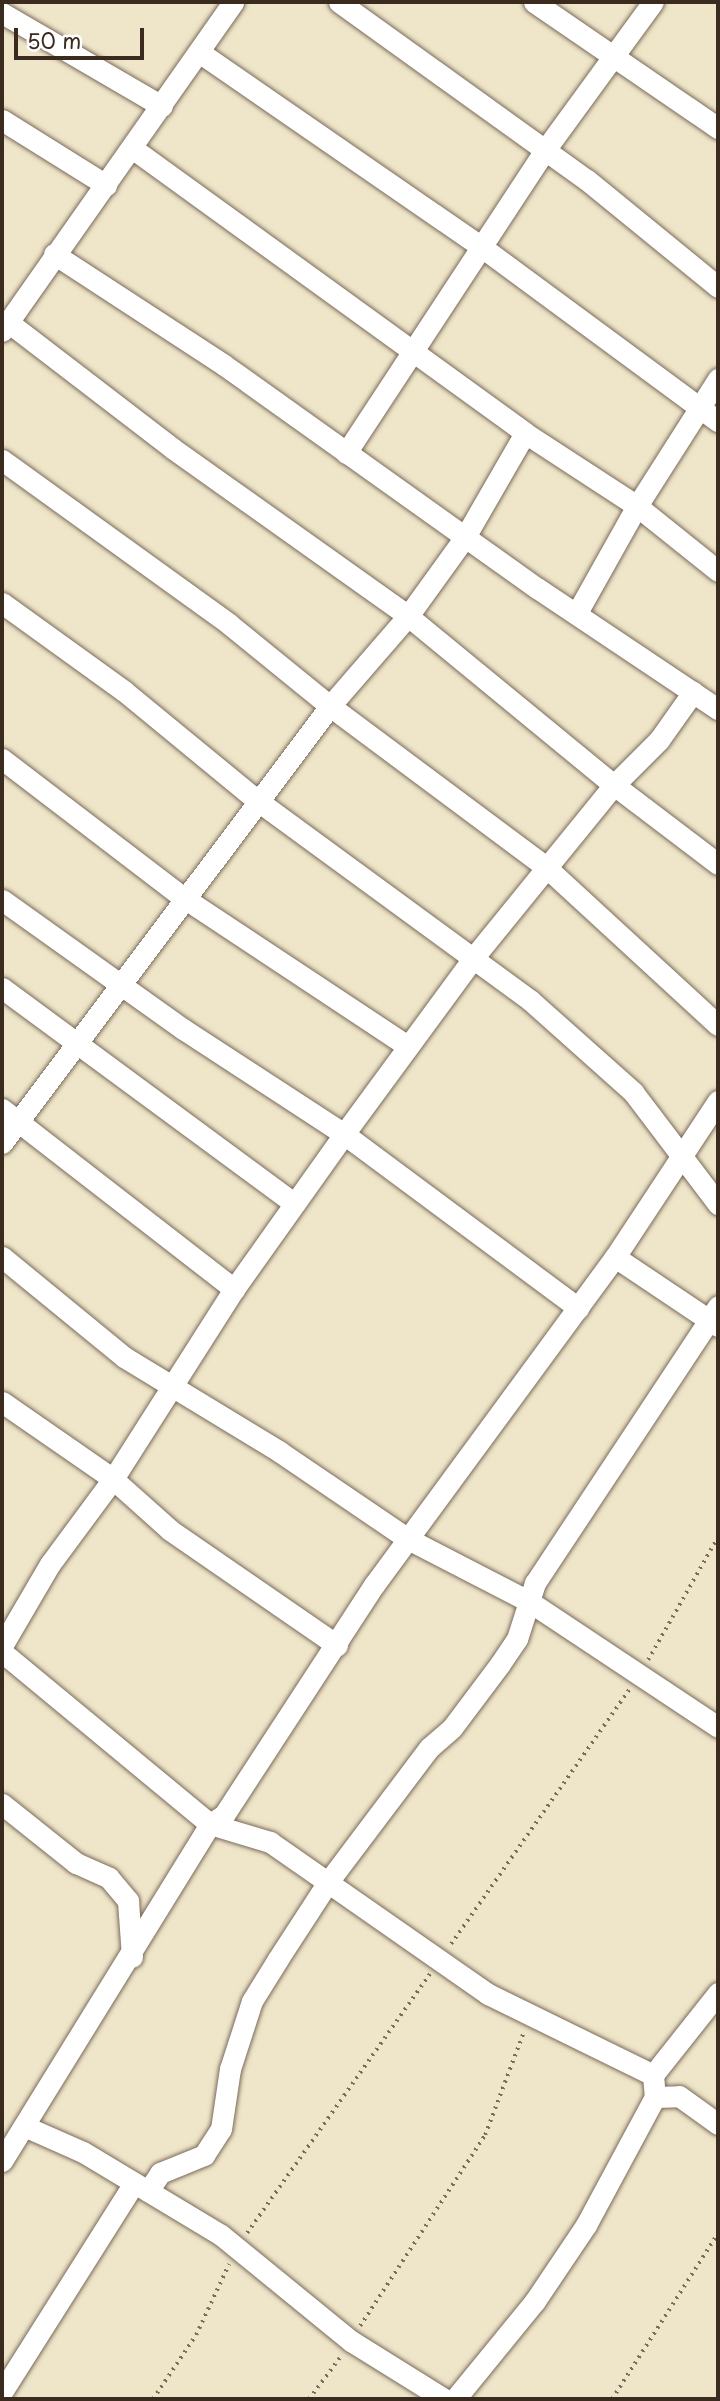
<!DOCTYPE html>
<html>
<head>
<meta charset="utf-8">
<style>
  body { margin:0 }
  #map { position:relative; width:720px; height:2401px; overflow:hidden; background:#efe5c9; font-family:"Playpen Sans",sans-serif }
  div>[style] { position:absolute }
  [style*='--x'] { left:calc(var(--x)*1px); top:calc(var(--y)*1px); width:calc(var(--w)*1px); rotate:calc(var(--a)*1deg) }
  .path>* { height:3.5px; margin-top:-1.75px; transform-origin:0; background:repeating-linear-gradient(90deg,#7a6b5a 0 2px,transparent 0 7px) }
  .roads { filter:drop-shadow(0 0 2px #7a6b5a) drop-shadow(0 0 2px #7a6b5a) }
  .minor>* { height:21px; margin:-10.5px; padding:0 10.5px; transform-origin:10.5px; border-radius:10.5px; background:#fff }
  span { translate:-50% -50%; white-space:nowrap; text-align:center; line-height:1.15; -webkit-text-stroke:6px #fff; paint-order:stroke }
  .frame { position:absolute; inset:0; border:4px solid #3b2a1e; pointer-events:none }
  .scale { position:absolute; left:14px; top:28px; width:130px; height:32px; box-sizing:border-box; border:4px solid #3b2a1e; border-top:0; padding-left:9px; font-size:21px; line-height:24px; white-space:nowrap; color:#3b2a1e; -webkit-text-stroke:5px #fff; paint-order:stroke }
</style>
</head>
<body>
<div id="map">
  <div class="path">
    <div style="--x:648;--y:1660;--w:142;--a:-60.4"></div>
    <div style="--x:451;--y:1944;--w:310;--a:-55"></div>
    <div style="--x:247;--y:2233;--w:317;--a:-54.8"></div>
    <div style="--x:360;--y:2326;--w:228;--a:-56.8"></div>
    <div style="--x:485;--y:2135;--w:111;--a:-69.4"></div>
    <div style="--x:153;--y:2399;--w:77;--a:-56.1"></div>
    <div style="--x:196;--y:2335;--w:78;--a:-65.1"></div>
    <div style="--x:309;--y:2399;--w:54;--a:-53.3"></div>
    <div style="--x:612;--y:2399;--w:197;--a:-57.4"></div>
  </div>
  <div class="roads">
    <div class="minor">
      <div style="--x:339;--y:2;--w:305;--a:35.7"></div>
      <div style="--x:587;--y:180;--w:169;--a:39.2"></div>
      <div style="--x:534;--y:2;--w:223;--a:34.4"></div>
      <div style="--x:2;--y:13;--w:185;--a:30.2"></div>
      <div style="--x:199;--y:52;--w:345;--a:34.6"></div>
      <div style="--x:483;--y:248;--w:292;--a:36.4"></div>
      <div style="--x:2;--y:120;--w:123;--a:32"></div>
      <div style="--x:132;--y:148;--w:485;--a:35.9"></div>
      <div style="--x:525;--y:433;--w:134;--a:33.1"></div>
      <div style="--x:637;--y:506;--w:104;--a:38.7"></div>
      <div style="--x:54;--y:254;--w:203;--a:33.1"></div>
      <div style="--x:224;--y:365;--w:384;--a:35.5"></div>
      <div style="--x:537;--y:588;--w:218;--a:33.8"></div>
      <div style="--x:8;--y:322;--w:207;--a:37.5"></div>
      <div style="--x:172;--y:448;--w:290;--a:35.4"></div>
      <div style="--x:408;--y:616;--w:266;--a:39.4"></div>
      <div style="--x:614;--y:785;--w:131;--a:37.2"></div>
      <div style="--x:2;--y:331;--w:402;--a:-54.9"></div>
      <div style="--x:346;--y:453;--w:363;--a:-56.7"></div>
      <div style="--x:545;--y:150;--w:183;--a:-53.9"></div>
      <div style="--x:2;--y:460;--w:280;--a:35.8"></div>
      <div style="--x:229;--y:624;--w:130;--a:39.1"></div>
      <div style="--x:330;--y:706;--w:271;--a:36.7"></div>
      <div style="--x:547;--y:868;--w:232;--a:42.6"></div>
      <div style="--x:2;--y:603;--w:150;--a:35.8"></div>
      <div style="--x:124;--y:691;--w:173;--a:39.4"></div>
      <div style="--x:258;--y:801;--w:338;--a:36.2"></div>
      <div style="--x:531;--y:1001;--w:137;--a:41.7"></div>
      <div style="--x:633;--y:1092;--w:141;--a:52.8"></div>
      <div style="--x:578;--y:611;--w:120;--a:-60.7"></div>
      <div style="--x:637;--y:506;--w:151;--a:-57.5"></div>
      <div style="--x:2;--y:759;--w:229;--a:37.4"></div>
      <div style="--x:184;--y:898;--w:268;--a:33.5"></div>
      <div style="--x:2;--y:900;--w:222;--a:35.5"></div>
      <div style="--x:183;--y:1029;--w:192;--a:33.1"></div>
      <div style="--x:344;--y:1134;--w:292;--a:36.6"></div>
      <div style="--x:2;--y:988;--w:363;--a:36.4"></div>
      <div style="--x:2;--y:1109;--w:294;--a:37.8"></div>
      <div style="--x:2;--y:1143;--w:546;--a:-53.11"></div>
      <div style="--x:330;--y:706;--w:119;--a:-49.1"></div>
      <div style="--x:408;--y:616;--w:97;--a:-54.2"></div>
      <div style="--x:465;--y:537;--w:120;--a:-60"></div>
      <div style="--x:2;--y:1257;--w:158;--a:39.3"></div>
      <div style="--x:124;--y:1357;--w:183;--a:31.3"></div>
      <div style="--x:280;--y:1452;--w:155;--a:34.2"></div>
      <div style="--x:408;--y:1539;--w:137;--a:27.3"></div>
      <div style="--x:530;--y:1602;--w:226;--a:33.6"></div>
      <div style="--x:615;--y:1257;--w:124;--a:33.8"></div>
      <div style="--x:2;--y:1402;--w:135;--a:34.7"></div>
      <div style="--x:113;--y:1479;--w:76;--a:41.8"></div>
      <div style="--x:170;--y:1530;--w:203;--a:34.6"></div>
      <div style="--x:2;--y:1646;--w:95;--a:-59.7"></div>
      <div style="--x:50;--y:1564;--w:106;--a:-53.5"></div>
      <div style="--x:113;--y:1479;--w:225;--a:-57.5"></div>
      <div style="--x:234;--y:1289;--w:190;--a:-54.6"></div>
      <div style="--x:344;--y:1134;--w:220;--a:-53.7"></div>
      <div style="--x:474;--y:957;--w:222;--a:-50.9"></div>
      <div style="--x:614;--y:785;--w:64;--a:-45"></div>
      <div style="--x:659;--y:740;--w:59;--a:-54.7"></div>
      <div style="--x:2;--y:1652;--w:270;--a:39.6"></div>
      <div style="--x:210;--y:1824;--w:63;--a:16.7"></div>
      <div style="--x:270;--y:1842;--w:266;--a:34.9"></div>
      <div style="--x:488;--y:1994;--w:184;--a:26.1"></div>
      <div style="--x:653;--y:2075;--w:22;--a:85"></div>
      <div style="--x:655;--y:2097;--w:24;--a:-2"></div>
      <div style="--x:679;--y:2096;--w:48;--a:35.7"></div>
      <div style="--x:2;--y:1804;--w:95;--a:38.6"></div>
      <div style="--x:76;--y:1863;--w:36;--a:24"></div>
      <div style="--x:109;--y:1878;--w:30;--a:50"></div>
      <div style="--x:128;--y:1901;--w:56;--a:85.9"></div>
      <div style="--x:653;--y:2075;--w:105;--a:-51.6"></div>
      <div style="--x:24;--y:2126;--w:64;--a:23.8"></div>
      <div style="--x:83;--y:2152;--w:161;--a:31"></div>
      <div style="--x:221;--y:2235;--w:168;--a:39.2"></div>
      <div style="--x:351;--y:2341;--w:110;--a:31.9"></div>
      <div style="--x:2;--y:2161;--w:396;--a:-58.3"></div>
      <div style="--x:210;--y:1824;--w:17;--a:-33"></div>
      <div style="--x:224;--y:1815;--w:275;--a:-56.9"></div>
      <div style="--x:374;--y:1585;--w:407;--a:-53.7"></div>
      <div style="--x:615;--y:1257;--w:187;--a:-56.6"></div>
      <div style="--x:148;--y:2191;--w:22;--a:-56"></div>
      <div style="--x:160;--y:2173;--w:48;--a:-22.2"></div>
      <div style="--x:204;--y:2155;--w:31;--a:-57"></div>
      <div style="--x:221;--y:2129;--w:61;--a:-81.5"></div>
      <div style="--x:230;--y:2069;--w:71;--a:-72.1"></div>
      <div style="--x:252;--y:2001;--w:49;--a:-58.2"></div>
      <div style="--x:278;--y:1959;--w:92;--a:-57"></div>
      <div style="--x:328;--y:1882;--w:168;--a:-53"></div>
      <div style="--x:429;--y:1748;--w:30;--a:-41"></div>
      <div style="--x:452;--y:1728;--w:80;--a:-53.1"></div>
      <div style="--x:500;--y:1664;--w:30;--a:-56"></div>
      <div style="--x:517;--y:1639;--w:59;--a:-72.2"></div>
      <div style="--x:535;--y:1583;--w:332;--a:-56.5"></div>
      <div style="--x:2;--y:2392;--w:247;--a:-57.7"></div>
      <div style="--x:455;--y:2399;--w:127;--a:-50.8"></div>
      <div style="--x:535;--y:2301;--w:92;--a:-56.1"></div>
      <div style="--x:586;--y:2225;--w:145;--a:-61.7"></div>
    </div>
  </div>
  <div class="frame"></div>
  <div class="scale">50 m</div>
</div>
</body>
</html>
